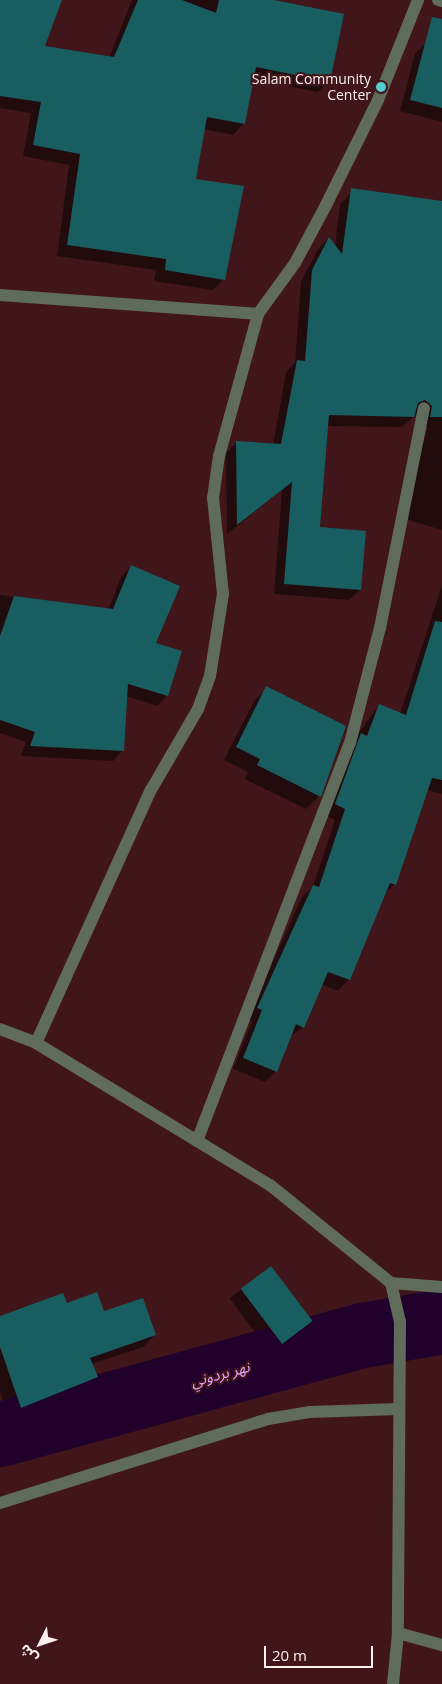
<!DOCTYPE html>
<html>
<head>
<meta charset="utf-8">
<style>
  body { margin:0 }
  #map { position:relative; width:442px; height:1684px; overflow:hidden; background:#40161a; font-family:"Open Sans","Noto Sans Arabic",sans-serif }
  div>[style] { position:absolute }
  [style*='--x'] { left:calc(var(--x)*1px); top:calc(var(--y)*1px); width:calc(var(--w)*1px); rotate:calc(var(--a)*1deg) }
  .shadow>* { inset:0; background:#0007; transform-origin:0 0 }
  .river>* { height:65px; margin:-32.5px; padding:0 32.5px; transform-origin:32.5px; border-radius:32.5px; background:#22002c }
  .building>* { inset:0; background:#185d5f; transform-origin:0 0 }
  .minor>* { height:12px; margin:-6px; padding:0 6px; transform-origin:6px; border-radius:6px; background:#606c5b }
  .dots>* { width:14px; height:14px; translate:-50% -50%; box-sizing:border-box; border:2px solid #40161a; border-radius:50% }
  span { translate:-50% -50%; white-space:nowrap; text-align:center; line-height:1.15; -webkit-text-stroke:4px #40161a; paint-order:stroke }
  .poi-label { font-size:14px; color:#fbefef }
  .right { translate:-100% -50%; text-align:right }
  .water-label { font-size:15px; color:#e4a1fa; font-style:italic }
  .north { position:absolute; left:15px; top:1619px; width:50px; height:50px; -webkit-text-stroke:4px #40161a; paint-order:stroke; rotate:229deg; font-size:14px; font-weight:700; line-height:20px; text-align:center; color:#fbefef }
  .north::after { content:''; display:block; margin:auto; width:18px; height:22px; background:#fbefef; clip-path:polygon(50% 0,100% 100%,50% 72%,0 100%) }
  .scale { position:absolute; left:264px; top:1646px; width:109px; height:22px; box-sizing:border-box; border:2px solid #fbefef; border-top:0; padding-left:6px; font-size:15px; line-height:18px; white-space:nowrap; color:#fbefef; -webkit-text-stroke:4px #40161a; paint-order:stroke }
</style>
</head>
<body>
<div id="map">
  <div class="shadow">
    <div style="clip-path:polygon(0 0,62px 0,44px 47px,109px 58px,132px 0,260px 0,329px 81px,318px 92px,252px 79px,244px 123px,233px 135px,204px 129px,195px 180px,224px 279px,213px 290px,154px 281px,156px 270px,57px 256px,69px 165px,23px 156px,31px 113px,0 108px)"></div>
    <div style="clip-path:polygon(426px 43px,442px 47px,442px 122px,400px 111px,415px 54px)"></div>
    <div style="clip-path:polygon(351px 193px,442px 202px,442px 530px,402px 518px,428px 427px,420px 427px,419px 412px,402px 427px,326px 426px,319px 529px,360px 590px,349px 600px,274px 594px,282px 490px,227px 534px,226px 453px,237px 442px,273px 445px,286px 372px,295px 363px,301px 282px,318px 249px,328px 239px,335px 246px,340px 204px)"></div>
    <div style="clip-path:polygon(131px 567px,167px 696px,157px 706px,126px 696px,123px 750px,113px 761px,21px 756px,26px 742px,0 733px,0 595px,108px 610px,121px 577px)"></div>
    <div style="clip-path:polygon(442px 585px,442px 794px,427px 790px,395px 884px,383px 895px,348px 980px,338px 991px,321px 984px,303px 1027px,290px 1037px,276px 1071px,265px 1082px,233px 1069px,252px 1021px,247px 1019px,302px 897px,313px 886px,335px 820px,325px 815px,350px 745px,379px 705px,400px 714px)"></div>
    <div style="clip-path:polygon(267px 688px,345px 726px,319px 796px,306px 809px,245px 779px,248px 772px,224px 760px,254px 701px)"></div>
    <div style="left:271px;top:1267px;width:68px;height:52px;rotate:53deg"></div>
    <div style="clip-path:polygon(66px 1305px,103px 1313px,155px 1335px,143px 1347px,92px 1364px,97px 1376px,85px 1388px,9px 1418px,0 1392px,0 1318px)"></div>
  </div>
  <div class="river">
    <div style="--x:0;--y:1434;--w:376;--a:-15.3"></div>
    <div style="--x:363;--y:1335;--w:80;--a:-10"></div>
  </div>
  <div class="building">
    <div style="clip-path:polygon(0 0,62px 0,45px 46px,114px 57px,138px 0,182px 0,216px 13px,219px 0,274px 0,344px 14px,330px 82px,256px 67px,245px 124px,207px 117px,196px 179px,244px 186px,225px 280px,165px 270px,166px 259px,67px 245px,80px 154px,33px 145px,41px 102px,0 96px)"></div>
    <div style="clip-path:polygon(432px 17px,442px 19px,442px 108px,410px 100px)"></div>
    <div style="clip-path:polygon(351px 188px,442px 201px,442px 417px,430px 417px,432px 406px,425px 400px,418px 403px,414px 417px,329px 415px,320px 527px,366px 531px,361px 590px,284px 584px,292px 482px,237px 525px,236px 441px,281px 444px,297px 360px,305px 361px,312px 270px,329px 237px,342px 254px)"></div>
    <div style="clip-path:polygon(131px 565px,180px 586px,156px 643px,182px 651px,168px 696px,128px 684px,124px 751px,30px 746px,35px 732px,0 720px,0 636px,14px 596px,113px 609px)"></div>
    <div style="clip-path:polygon(435px 621px,442px 622px,442px 780px,432px 778px,396px 885px,390px 883px,350px 980px,328px 972px,304px 1028px,296px 1024px,277px 1072px,243px 1058px,262px 1010px,257px 1008px,313px 885px,319px 887px,345px 809px,335px 804px,361px 733px,367px 736px,379px 704px,406px 715px)"></div>
    <div style="clip-path:polygon(266px 686px,346px 726px,321px 797px,257px 765px,260px 759px,236px 747px)"></div>
    <div style="left:271px;top:1266px;width:69px;height:38px;rotate:53deg"></div>
    <div style="clip-path:polygon(97px 1292px,104px 1311px,143px 1298px,156px 1335px,90px 1358px,98px 1377px,21px 1408px,0 1347px,0 1316px,63px 1293px,67px 1303px)"></div>
  </div>
  <div class="minor">
    <div style="--x:438;--y:0;--w:4;--a:14"></div>
    <div style="--x:0;--y:295;--w:259;--a:4.2"></div>
    <div style="--x:0;--y:1029;--w:39;--a:21"></div>
    <div style="--x:36;--y:1043;--w:274;--a:31.3"></div>
    <div style="--x:270;--y:1185;--w:156;--a:39"></div>
    <div style="--x:391;--y:1283;--w:39;--a:77"></div>
    <div style="--x:400;--y:1321;--w:312;--a:90.4"></div>
    <div style="--x:398;--y:1633;--w:51;--a:95.6"></div>
    <div style="--x:36;--y:1043;--w:278;--a:-65.6"></div>
    <div style="--x:151;--y:790;--w:94;--a:-59.9"></div>
    <div style="--x:198;--y:709;--w:35;--a:-70"></div>
    <div style="--x:210;--y:676;--w:83;--a:-81"></div>
    <div style="--x:223;--y:594;--w:97;--a:-95.9"></div>
    <div style="--x:213;--y:498;--w:42;--a:-81.9"></div>
    <div style="--x:219;--y:456;--w:147;--a:-74.6"></div>
    <div style="--x:258;--y:314;--w:63;--a:-54"></div>
    <div style="--x:295;--y:263;--w:64;--a:-61.8"></div>
    <div style="--x:325;--y:207;--w:119;--a:-63.6"></div>
    <div style="--x:378;--y:100;--w:108;--a:-68.2"></div>
    <div style="--x:197;--y:1141;--w:426;--a:-69"></div>
    <div style="--x:350;--y:743;--w:119;--a:-75.4"></div>
    <div style="--x:380;--y:628;--w:224;--a:-78.7"></div>
    <div style="--x:391;--y:1283;--w:51;--a:4.5"></div>
    <div style="--x:0;--y:1503;--w:281;--a:-17.4"></div>
    <div style="--x:268;--y:1419;--w:43;--a:-9.5"></div>
    <div style="--x:310;--y:1412;--w:88;--a:-2"></div>
    <div style="--x:398;--y:1633;--w:46;--a:15.3"></div>
  </div>
  <div class="dots">
    <div style="left:381px;top:87px;background:#52ccd0"></div>
  </div>
  <div class="poi-label">
    <span class="right" style="left:371px;top:87px">Salam Community<br>Center</span>
  </div>
  <div class="water-label">
    <span style="left:220px;top:1374px;rotate:-15deg">نهر بردوني</span>
  </div>
  <div class="north">ش</div>
  <div class="scale">20 m</div>
</div>
</body>
</html>
